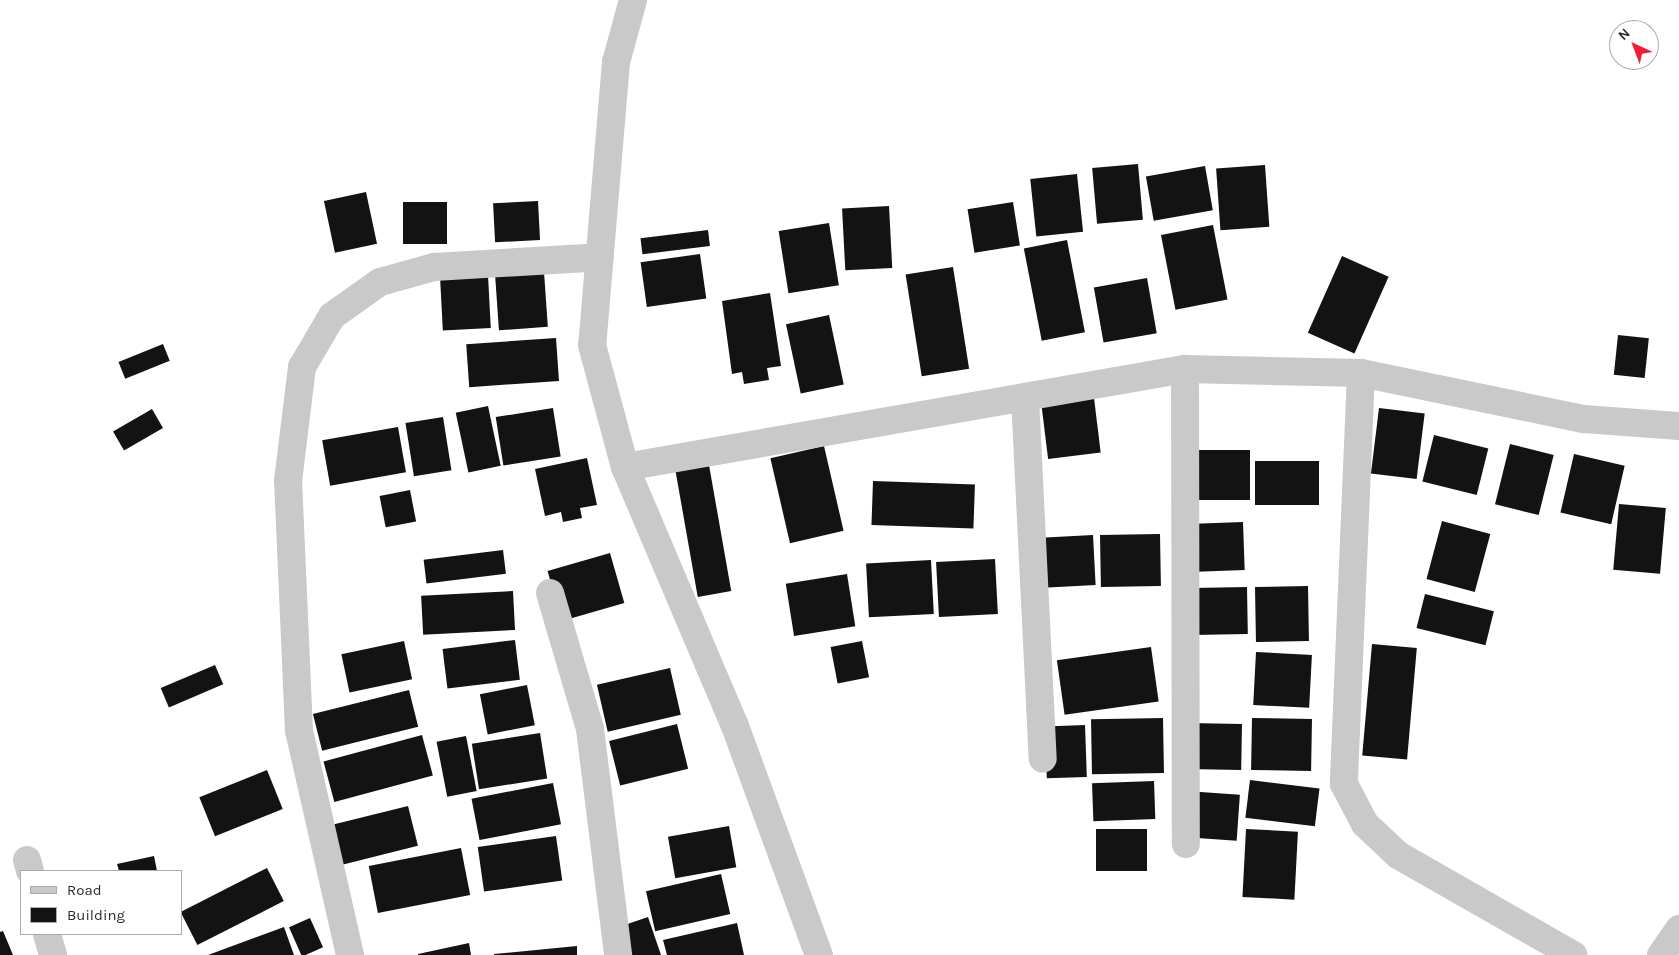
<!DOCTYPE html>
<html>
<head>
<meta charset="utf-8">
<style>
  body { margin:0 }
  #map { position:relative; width:1679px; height:955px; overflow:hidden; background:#fff; font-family:Karla,sans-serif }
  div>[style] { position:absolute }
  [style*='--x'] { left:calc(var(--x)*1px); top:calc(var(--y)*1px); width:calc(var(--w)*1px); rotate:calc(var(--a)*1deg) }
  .building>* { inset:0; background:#131313; transform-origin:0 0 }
  .street>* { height:28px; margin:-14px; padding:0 14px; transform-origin:14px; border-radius:14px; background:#c9c9c9 }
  span { translate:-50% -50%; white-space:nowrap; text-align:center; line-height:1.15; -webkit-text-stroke:5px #fff; paint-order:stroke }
  .legend { position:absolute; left:20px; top:870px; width:162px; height:65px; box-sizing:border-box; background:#fff; border:1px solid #ababab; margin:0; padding:6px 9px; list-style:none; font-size:15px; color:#2c2c2c }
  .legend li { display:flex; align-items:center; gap:10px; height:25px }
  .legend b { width:25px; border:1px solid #ababab }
  .north { position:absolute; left:1609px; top:20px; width:50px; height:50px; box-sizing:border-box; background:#fff; border:1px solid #ababab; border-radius:50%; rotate:317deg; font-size:14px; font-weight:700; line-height:20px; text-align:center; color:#2c2c2c }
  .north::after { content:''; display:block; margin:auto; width:18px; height:22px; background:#f51d34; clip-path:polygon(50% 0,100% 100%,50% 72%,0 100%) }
</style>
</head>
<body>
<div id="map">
  <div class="building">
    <div style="left:1138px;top:164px;width:56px;height:46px;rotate:85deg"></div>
    <div style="left:1265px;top:165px;width:62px;height:49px;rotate:86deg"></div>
    <div style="left:1205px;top:166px;width:45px;height:60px;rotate:80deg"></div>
    <div style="left:1077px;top:174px;width:58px;height:47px;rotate:84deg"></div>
    <div style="left:366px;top:192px;width:53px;height:43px;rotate:78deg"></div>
    <div style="left:538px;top:201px;width:39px;height:45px;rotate:87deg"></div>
    <div style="left:403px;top:202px;width:44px;height:42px"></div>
    <div style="left:1013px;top:202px;width:44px;height:46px;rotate:81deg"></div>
    <div style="left:889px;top:206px;width:62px;height:47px;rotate:87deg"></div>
    <div style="left:829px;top:223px;width:63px;height:51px;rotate:81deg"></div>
    <div style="left:1213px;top:225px;width:76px;height:53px;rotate:79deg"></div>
    <div style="left:708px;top:230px;width:16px;height:68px;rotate:83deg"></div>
    <div style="left:1067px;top:240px;width:94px;height:44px;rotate:79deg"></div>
    <div style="left:700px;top:254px;width:45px;height:60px;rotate:82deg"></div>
    <div style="left:1342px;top:256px;width:51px;height:84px;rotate:24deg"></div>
    <div style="left:953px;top:267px;width:103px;height:48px;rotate:81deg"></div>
    <div style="left:544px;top:272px;width:55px;height:49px;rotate:86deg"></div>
    <div style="left:488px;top:275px;width:53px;height:48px;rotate:87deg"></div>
    <div style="left:1147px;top:278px;width:56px;height:54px;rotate:80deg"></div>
    <div style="clip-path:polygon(770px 293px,781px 366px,767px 368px,769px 380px,744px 384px,742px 372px,732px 374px,722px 301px)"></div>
    <div style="left:829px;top:315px;width:71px;height:44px;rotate:78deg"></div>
    <div style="left:1618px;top:335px;width:31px;height:40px;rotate:6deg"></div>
    <div style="left:556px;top:338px;width:43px;height:90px;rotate:86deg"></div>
    <div style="left:163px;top:344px;width:18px;height:48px;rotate:68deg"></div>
    <div style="left:1094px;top:398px;width:55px;height:53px;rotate:83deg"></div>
    <div style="left:488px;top:406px;width:61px;height:33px;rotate:78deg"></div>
    <div style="left:553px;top:408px;width:49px;height:58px;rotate:81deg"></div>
    <div style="left:1379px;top:408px;width:46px;height:66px;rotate:7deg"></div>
    <div style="left:152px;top:409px;width:22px;height:45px;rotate:60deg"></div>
    <div style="left:443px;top:417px;width:54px;height:38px;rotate:81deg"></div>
    <div style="left:398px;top:427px;width:46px;height:77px;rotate:80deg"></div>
    <div style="left:1434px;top:435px;width:56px;height:48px;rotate:14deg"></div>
    <div style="left:1510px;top:444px;width:45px;height:62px;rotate:14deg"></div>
    <div style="left:824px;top:446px;width:87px;height:55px;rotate:77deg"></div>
    <div style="left:1250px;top:450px;width:50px;height:58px;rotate:90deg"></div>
    <div style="left:1574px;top:454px;width:52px;height:60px;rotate:13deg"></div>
    <div style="clip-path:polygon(587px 458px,597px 505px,580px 508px,582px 518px,563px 522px,561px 512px,545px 516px,535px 469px)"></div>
    <div style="left:1319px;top:461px;width:44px;height:64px;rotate:90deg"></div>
    <div style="left:709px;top:465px;width:128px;height:34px;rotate:80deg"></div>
    <div style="left:873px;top:481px;width:102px;height:44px;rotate:2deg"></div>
    <div style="left:410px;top:490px;width:32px;height:31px;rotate:79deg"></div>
    <div style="left:1619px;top:504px;width:47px;height:66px;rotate:5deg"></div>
    <div style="left:1442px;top:521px;width:50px;height:60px;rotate:15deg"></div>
    <div style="left:1243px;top:522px;width:48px;height:55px;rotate:88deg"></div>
    <div style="left:1160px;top:534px;width:52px;height:60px;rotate:89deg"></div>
    <div style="left:1093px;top:535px;width:50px;height:57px;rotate:87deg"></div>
    <div style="left:503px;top:550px;width:24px;height:80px;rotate:83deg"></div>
    <div style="left:610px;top:553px;width:52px;height:65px;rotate:74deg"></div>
    <div style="left:995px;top:559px;width:55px;height:59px;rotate:87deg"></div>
    <div style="left:931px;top:560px;width:54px;height:65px;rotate:87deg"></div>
    <div style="left:847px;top:574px;width:53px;height:62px;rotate:81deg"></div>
    <div style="left:1308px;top:586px;width:55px;height:53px;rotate:89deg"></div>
    <div style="left:1247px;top:587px;width:47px;height:55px;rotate:89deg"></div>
    <div style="left:513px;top:591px;width:39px;height:92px;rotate:87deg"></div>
    <div style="left:1425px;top:594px;width:71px;height:35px;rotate:14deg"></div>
    <div style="left:515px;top:640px;width:40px;height:73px;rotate:83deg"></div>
    <div style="left:404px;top:641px;width:39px;height:64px;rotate:78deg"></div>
    <div style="left:862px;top:641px;width:37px;height:32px;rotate:79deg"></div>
    <div style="left:1372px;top:644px;width:45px;height:112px;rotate:5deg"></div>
    <div style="left:1151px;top:647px;width:55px;height:95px;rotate:82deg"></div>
    <div style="left:1256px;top:652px;width:56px;height:53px;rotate:3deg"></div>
    <div style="left:215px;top:665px;width:21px;height:59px;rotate:67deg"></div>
    <div style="left:670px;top:668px;width:48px;height:75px;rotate:77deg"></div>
    <div style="left:527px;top:685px;width:41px;height:48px;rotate:79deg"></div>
    <div style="left:409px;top:690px;width:38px;height:99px;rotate:76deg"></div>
    <div style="left:1163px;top:718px;width:55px;height:72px;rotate:89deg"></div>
    <div style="left:1252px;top:718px;width:60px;height:52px;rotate:1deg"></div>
    <div style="left:1188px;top:723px;width:54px;height:46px;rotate:1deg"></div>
    <div style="left:677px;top:724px;width:46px;height:70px;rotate:76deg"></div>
    <div style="left:1085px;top:725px;width:52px;height:40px;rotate:88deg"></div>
    <div style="left:540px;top:733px;width:46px;height:69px;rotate:81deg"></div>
    <div style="left:422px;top:735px;width:42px;height:102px;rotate:75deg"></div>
    <div style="left:466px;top:736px;width:56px;height:30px;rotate:79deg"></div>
    <div style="left:267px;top:770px;width:42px;height:73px;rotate:68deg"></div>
    <div style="left:1250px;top:780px;width:70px;height:38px;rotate:7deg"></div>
    <div style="left:1154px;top:781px;width:38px;height:62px;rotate:88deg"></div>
    <div style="left:553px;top:783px;width:42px;height:83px;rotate:79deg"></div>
    <div style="left:1186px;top:791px;width:54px;height:46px;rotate:4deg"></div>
    <div style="left:408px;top:806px;width:41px;height:78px;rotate:76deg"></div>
    <div style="left:729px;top:826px;width:42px;height:62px;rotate:80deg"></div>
    <div style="left:1096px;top:829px;width:51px;height:42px"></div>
    <div style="left:1246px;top:829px;width:52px;height:68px;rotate:3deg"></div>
    <div style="left:556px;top:836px;width:45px;height:79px;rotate:82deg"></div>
    <div style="left:461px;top:848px;width:48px;height:94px;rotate:79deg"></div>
    <div style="clip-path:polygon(154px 856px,157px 871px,119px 871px,117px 864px)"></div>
    <div style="left:267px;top:868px;width:37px;height:97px;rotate:63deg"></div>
    <div style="left:721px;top:874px;width:41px;height:77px;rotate:77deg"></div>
    <div style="clip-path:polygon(648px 917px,661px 955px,615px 955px,607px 931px)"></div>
    <div style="left:310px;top:918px;width:32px;height:23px;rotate:66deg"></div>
    <div style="clip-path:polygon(737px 923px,744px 955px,667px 955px,663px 940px)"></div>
    <div style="clip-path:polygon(284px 927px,294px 955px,208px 955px)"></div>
    <div style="clip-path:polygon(3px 931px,13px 955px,0 955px,0 932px)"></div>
    <div style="clip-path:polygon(469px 943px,471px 955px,418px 955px,418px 954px)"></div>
    <div style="clip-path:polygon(577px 946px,577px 955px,494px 955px,494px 954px)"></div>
  </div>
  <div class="street">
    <div style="--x:633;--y:0;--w:64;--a:105.3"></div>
    <div style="--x:616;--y:62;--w:284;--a:94.8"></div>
    <div style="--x:592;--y:345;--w:126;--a:74.9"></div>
    <div style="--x:625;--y:467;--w:281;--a:67"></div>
    <div style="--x:735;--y:726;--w:244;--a:69.9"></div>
    <div style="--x:1185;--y:369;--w:475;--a:89.9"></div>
    <div style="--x:1361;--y:373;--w:411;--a:92.4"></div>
    <div style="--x:1344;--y:784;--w:45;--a:62.3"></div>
    <div style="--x:1365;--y:824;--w:45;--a:43.2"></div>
    <div style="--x:1398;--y:855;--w:202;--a:29.7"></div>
    <div style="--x:1025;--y:397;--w:362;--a:87.2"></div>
    <div style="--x:625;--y:467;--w:569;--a:-9.93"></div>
    <div style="--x:1185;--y:369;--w:176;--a:1.3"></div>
    <div style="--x:1361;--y:373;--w:228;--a:11.7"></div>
    <div style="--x:1584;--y:419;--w:95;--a:4.2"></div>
    <div style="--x:550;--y:593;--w:142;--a:73.6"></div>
    <div style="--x:590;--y:729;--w:228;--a:82.9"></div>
    <div style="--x:27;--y:860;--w:11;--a:75"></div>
    <div style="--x:47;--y:934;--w:22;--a:74"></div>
    <div style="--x:350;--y:955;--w:230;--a:-102.8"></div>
    <div style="--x:299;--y:731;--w:250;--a:-92.5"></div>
    <div style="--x:288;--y:481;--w:115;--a:-83"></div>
    <div style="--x:302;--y:367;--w:59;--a:-59.5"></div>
    <div style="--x:332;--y:316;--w:59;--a:-35.3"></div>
    <div style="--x:380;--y:282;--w:56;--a:-15.5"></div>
    <div style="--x:434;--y:267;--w:166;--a:-3.4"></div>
    <div style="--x:1661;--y:955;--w:32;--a:-55"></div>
  </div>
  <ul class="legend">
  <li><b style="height:6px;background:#c9c9c9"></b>Road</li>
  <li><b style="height:14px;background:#131313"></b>Building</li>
  </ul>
  <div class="north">N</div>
</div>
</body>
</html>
